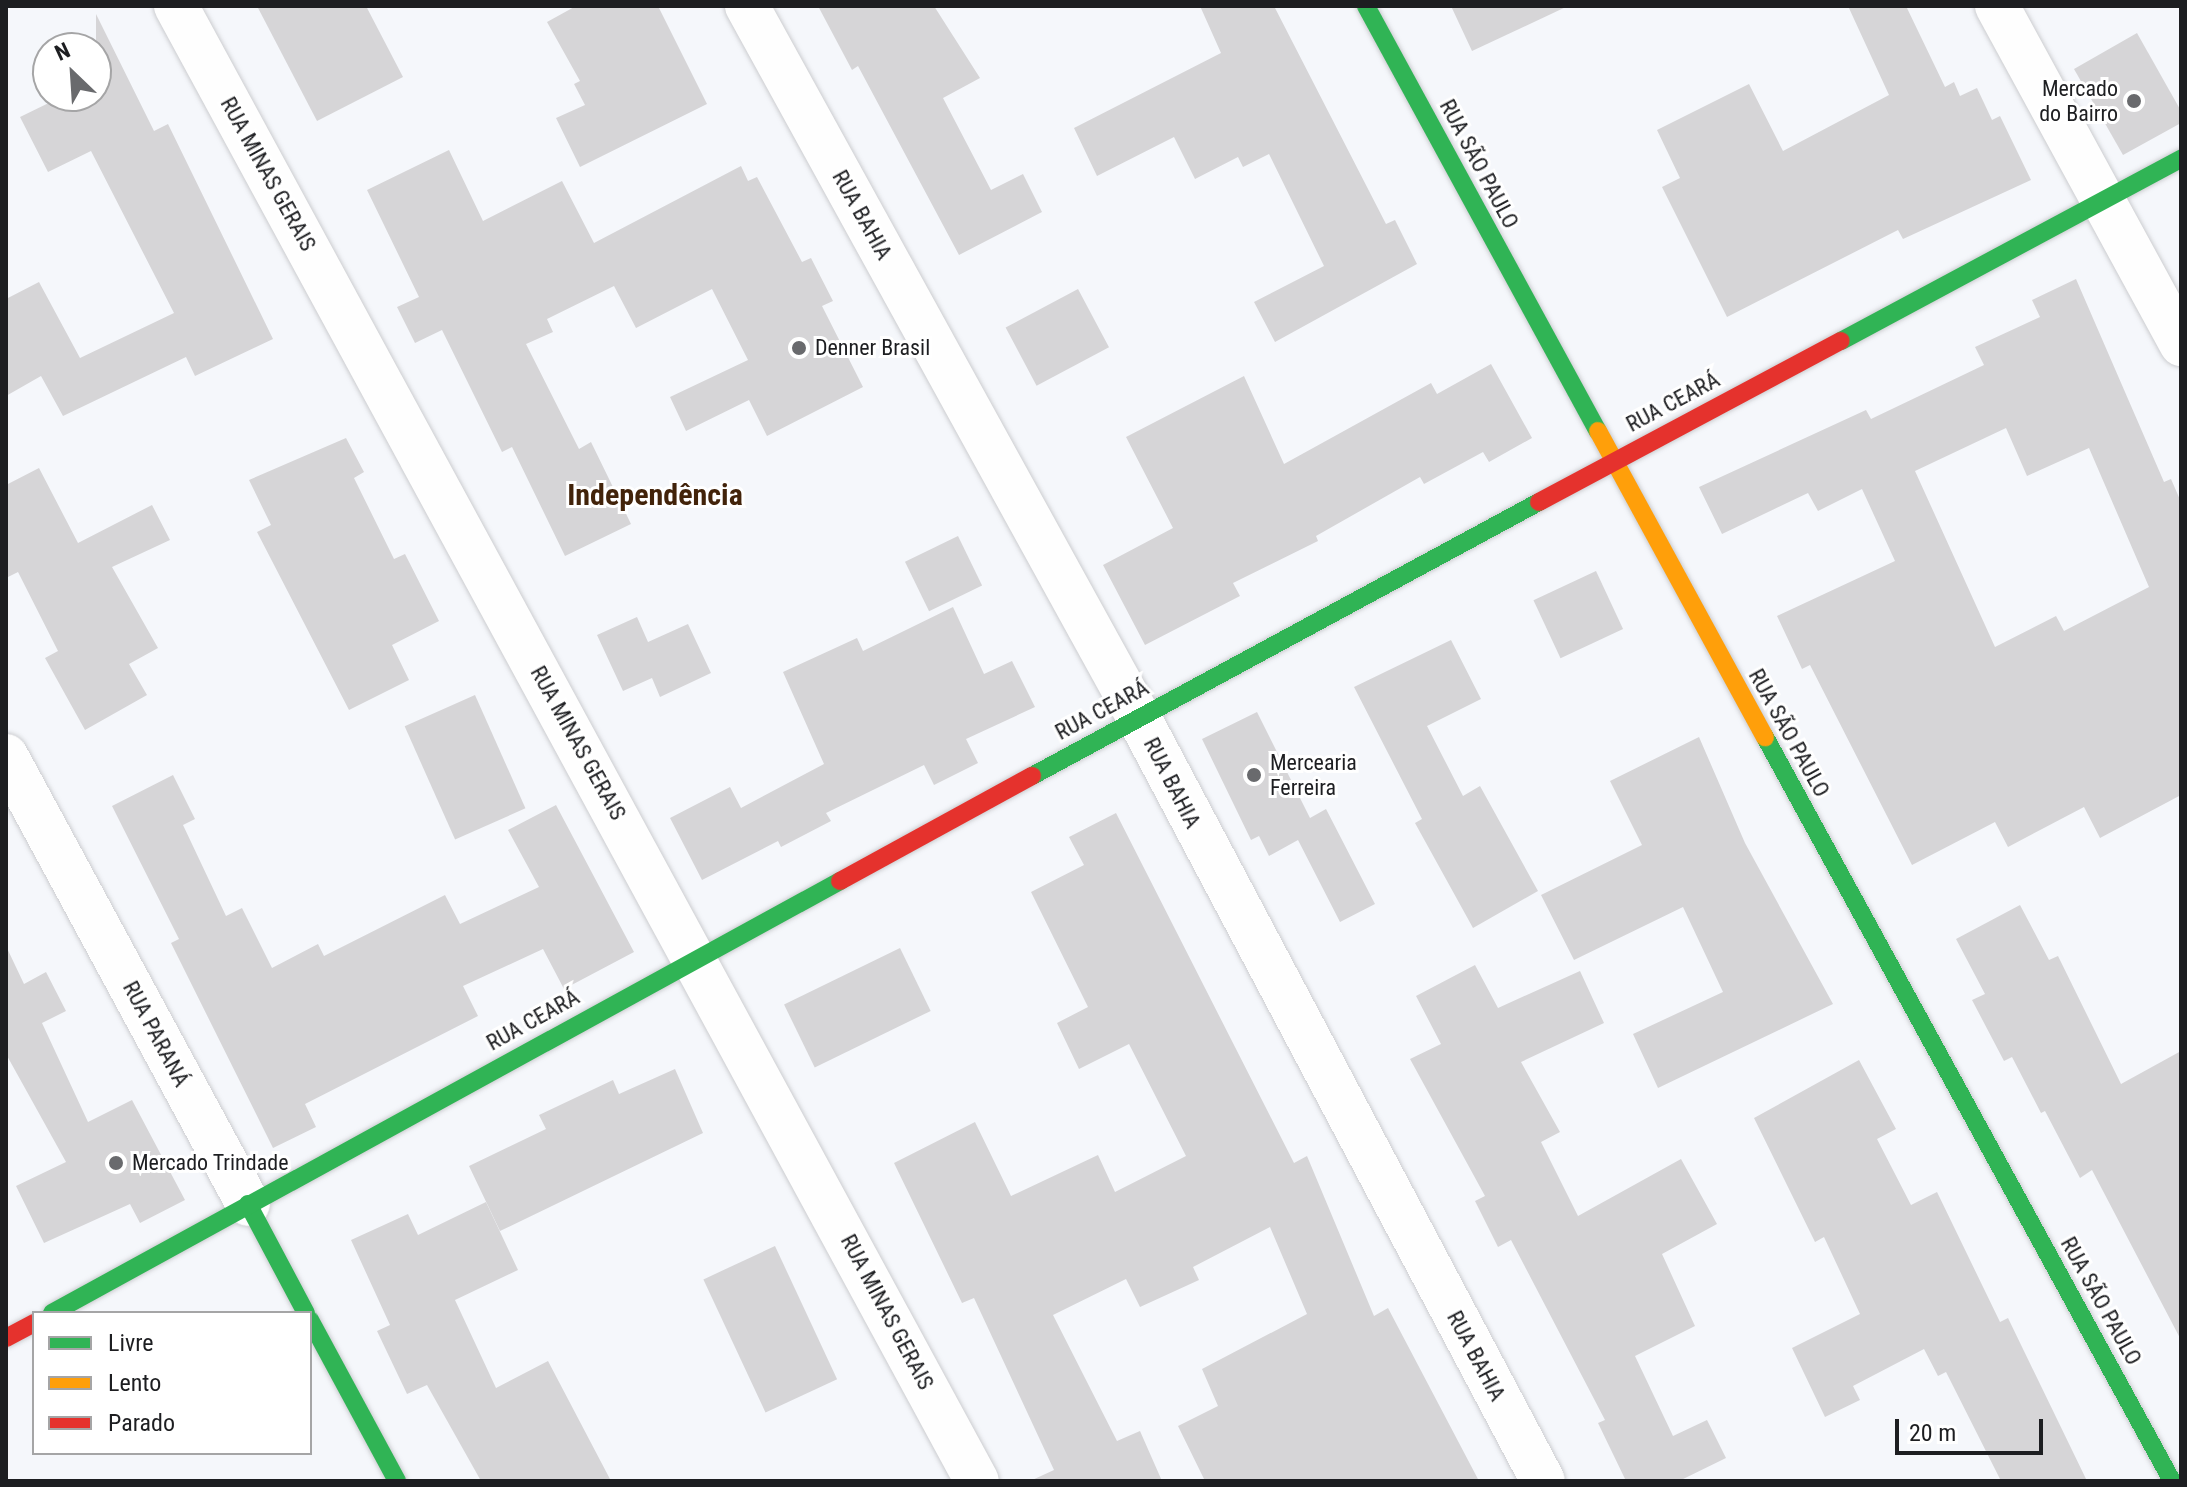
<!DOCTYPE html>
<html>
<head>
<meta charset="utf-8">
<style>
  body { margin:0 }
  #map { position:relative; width:2187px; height:1487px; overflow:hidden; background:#f5f7fb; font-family:"Roboto Condensed",sans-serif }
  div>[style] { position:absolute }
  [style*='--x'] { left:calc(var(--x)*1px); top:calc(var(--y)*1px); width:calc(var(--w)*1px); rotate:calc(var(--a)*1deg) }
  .building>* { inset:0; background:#d6d5d7; transform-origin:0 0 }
  .roads { filter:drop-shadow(0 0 2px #cccdd0) drop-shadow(0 0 2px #cccdd0) }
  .street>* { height:44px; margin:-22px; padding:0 22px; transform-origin:22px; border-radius:22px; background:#fefefe }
  .fast>* { height:18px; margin:-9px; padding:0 9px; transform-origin:9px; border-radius:9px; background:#30b455 }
  .slow>* { height:18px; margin:-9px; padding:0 9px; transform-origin:9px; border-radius:9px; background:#ff9f0a }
  .jam>* { height:18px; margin:-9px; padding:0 9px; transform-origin:9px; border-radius:9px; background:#e5322d }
  .dots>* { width:22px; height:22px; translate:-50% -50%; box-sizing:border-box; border:4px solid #fff; border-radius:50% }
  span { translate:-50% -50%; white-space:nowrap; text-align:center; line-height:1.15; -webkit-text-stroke:6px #fff; paint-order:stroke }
  .poi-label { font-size:22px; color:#1d1e21 }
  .right { translate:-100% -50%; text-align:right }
  .left { translate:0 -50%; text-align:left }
  .street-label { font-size:22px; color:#1d1e21 }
  .district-label { font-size:30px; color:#42230a; font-weight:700 }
  .frame { position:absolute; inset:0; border:8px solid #1d1e21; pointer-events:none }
  .legend { position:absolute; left:32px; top:1311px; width:280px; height:144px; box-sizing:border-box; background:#fff; border:2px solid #a5a5a6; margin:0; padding:10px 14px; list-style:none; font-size:24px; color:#1d1e21 }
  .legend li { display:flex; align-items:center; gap:16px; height:40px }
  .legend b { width:40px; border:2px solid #a5a5a6 }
  .north { position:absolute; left:32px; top:32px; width:80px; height:80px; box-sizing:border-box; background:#fff; border:2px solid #a5a5a6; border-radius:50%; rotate:335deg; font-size:22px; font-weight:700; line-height:32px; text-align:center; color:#1d1e21 }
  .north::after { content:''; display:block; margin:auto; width:28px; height:36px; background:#696a6d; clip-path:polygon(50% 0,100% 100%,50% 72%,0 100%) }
  .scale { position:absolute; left:1895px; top:1419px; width:148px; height:36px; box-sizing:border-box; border:4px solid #1d1e21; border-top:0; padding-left:10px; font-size:24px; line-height:28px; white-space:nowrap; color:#1d1e21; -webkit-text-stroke:6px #fff; paint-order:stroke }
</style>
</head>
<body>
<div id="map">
  <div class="building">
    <div style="clip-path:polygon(257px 6px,366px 6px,403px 77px,317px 121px)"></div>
    <div style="clip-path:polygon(576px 6px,658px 6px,707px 104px,580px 167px,556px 118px,585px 105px,574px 84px,580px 81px,547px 22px)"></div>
    <div style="clip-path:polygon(818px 6px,934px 6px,980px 78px,943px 98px,991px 190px,1023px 174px,1042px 212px,959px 255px,858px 66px,852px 70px)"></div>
    <div style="clip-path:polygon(1200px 6px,1274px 6px,1386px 224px,1395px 220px,1417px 264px,1275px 342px,1254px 302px,1324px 266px,1269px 154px,1243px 167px,1238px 157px,1195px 179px,1174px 137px,1097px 176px,1074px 128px,1221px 53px)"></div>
    <div style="clip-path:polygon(1451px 6px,1568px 6px,1472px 51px)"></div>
    <div style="clip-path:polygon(1848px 6px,1906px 6px,1945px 87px,1954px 82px,1960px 96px,1977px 88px,1992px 120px,2000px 116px,2031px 180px,1903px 239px,1898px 230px,1727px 317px,1662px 187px,1680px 178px,1657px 130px,1749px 84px,1783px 151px,1889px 95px)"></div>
    <div style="clip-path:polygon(96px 14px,154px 131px,168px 124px,273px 339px,195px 376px,186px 357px,63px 416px,41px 376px,6px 396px,6px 299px,39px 282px,80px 358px,174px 313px,91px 151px,48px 172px,20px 117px,63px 96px,96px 96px)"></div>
    <div style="clip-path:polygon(2137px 33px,2181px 111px,2181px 123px,2123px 155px,2074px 69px)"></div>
    <div style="clip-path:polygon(449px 150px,483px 221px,562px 181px,594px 243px,741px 166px,748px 181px,757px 177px,802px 262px,811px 258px,833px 301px,822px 306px,863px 387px,767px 436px,749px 400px,686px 431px,670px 397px,748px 360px,712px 289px,636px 328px,614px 286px,547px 319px,553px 332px,526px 344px,579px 449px,591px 442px,631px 524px,565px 556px,512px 447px,502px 452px,442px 330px,415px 343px,397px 307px,419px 297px,367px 190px)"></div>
    <div style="clip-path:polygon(evenodd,2076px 279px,2164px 482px,2171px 479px,2181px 502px,2181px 795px,2100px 838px,2084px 807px,2008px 847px,1995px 822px,1912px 865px,1810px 665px,1802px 669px,1777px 616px,1895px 561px,1862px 489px,1818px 511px,1808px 493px,1722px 534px,1699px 487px,1866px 410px,1871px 419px,1984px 365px,1975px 347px,2040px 317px,2032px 300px,2076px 279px,2006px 428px,2027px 476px,2089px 448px,2149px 587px,2064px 631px,2056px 616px,1995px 647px,1915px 471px,2006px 428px)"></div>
    <div style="left:1078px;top:289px;width:66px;height:82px;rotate:62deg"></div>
    <div style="clip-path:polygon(1491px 364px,1532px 438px,1489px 462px,1483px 452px,1424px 484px,1420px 477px,1316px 536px,1318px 541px,1233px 583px,1240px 596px,1145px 645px,1103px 565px,1173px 528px,1126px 437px,1244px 376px,1284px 464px,1431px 383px,1437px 394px)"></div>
    <div style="clip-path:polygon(346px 438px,364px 472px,354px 478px,394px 559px,405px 554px,439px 621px,392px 645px,409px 680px,349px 710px,257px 532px,271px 525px,249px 480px)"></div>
    <div style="clip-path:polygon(39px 468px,78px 543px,152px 505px,170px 540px,112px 567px,158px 648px,129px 664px,147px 695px,85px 730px,45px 658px,58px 651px,18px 572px,6px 578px,6px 485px)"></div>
    <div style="left:958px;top:536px;width:55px;height:59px;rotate:64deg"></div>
    <div style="left:1596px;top:571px;width:64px;height:69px;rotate:65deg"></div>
    <div style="clip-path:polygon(953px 607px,984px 674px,1012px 661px,1035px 707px,966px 739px,978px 763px,934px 785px,924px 765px,826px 813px,831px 821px,781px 847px,778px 841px,702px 880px,670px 818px,730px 787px,741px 808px,824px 764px,783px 672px,857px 638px,863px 651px)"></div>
    <div style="clip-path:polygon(637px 617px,648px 642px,688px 624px,711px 673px,660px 697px,652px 678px,623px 691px,597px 635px)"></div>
    <div style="clip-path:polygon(1451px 640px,1481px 699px,1427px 726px,1463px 796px,1480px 786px,1538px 891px,1473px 928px,1415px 823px,1422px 819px,1354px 687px)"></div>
    <div style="left:475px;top:695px;width:124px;height:77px;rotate:66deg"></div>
    <div style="clip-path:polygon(1257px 712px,1310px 818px,1326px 809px,1375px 904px,1340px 922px,1298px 840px,1269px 856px,1259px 836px,1251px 840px,1202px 739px)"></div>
    <div style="clip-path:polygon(1699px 737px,1745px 843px,1833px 1004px,1658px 1088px,1633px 1034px,1723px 992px,1683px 907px,1574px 960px,1541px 895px,1642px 845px,1610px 781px)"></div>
    <div style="clip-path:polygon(173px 775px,195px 819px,183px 825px,226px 916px,242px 908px,272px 968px,318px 944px,324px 956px,445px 895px,460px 924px,539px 887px,508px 830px,556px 805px,634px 952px,564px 989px,543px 949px,463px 986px,478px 1016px,305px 1104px,316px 1127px,273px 1148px,171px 943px,179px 939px,112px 806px)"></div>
    <div style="clip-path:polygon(1116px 813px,1294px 1163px,1307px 1156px,1374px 1316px,1388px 1308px,1479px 1481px,1205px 1481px,1178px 1426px,1218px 1406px,1202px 1369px,1307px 1314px,1270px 1227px,1193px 1267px,1199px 1280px,1140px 1307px,1126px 1279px,1053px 1315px,1117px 1441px,1140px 1431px,1162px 1481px,1030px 1481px,1054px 1470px,974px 1298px,962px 1303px,894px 1163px,975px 1122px,1011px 1196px,1098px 1155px,1115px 1192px,1186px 1156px,1129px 1044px,1079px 1069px,1057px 1023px,1088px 1007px,1031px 892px,1084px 865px,1069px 837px)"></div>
    <div style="clip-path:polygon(2020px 905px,2049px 960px,2058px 956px,2121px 1084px,2181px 1051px,2181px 1340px,2092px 1170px,2080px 1178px,2045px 1111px,2041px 1113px,2012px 1057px,2004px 1061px,1972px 1000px,1985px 994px,1956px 939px)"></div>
    <div style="clip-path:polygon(6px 946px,24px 984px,46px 972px,66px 1011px,42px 1023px,88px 1122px,132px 1100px,185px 1200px,140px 1223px,130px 1204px,44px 1243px,16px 1186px,66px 1162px,6px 1054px)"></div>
    <div style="left:900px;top:948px;width:70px;height:129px;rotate:64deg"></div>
    <div style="clip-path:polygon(1475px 965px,1498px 1008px,1580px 971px,1604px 1023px,1521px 1062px,1560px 1132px,1541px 1142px,1578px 1216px,1681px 1159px,1717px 1224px,1662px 1254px,1695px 1326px,1635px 1356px,1673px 1436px,1707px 1420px,1726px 1458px,1679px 1481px,1626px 1481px,1598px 1423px,1605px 1420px,1511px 1240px,1498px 1247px,1475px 1201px,1485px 1196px,1410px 1059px,1441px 1044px,1416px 996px)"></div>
    <div style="clip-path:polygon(1859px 1060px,1896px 1129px,1877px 1139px,1911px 1205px,1937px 1192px,2000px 1322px,2008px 1318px,2087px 1481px,2001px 1481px,1946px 1372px,1938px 1376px,1924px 1349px,1853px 1386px,1860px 1400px,1825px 1417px,1792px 1348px,1860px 1314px,1824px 1237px,1815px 1242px,1754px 1118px)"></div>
    <div style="clip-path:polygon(675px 1069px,703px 1133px,500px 1231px,469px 1166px,546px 1129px,539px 1115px,613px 1080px,619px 1094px)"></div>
    <div style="clip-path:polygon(486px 1202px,518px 1270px,455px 1300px,496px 1388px,548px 1361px,611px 1481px,481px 1481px,427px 1385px,407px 1394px,377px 1331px,390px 1325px,351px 1240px,408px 1214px,418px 1235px)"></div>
    <div style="left:775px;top:1246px;width:147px;height:79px;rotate:65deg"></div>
  </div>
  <div class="roads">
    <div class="street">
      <div style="--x:176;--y:6;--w:1678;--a:61.5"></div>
      <div style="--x:747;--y:6;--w:813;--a:61.16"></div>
      <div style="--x:1139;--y:718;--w:863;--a:62.1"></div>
      <div style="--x:1997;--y:6;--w:385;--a:61.4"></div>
      <div style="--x:6;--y:756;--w:509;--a:61.62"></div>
    </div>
    <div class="fast">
      <div style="--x:1366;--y:6;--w:484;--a:61.4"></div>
      <div style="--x:1841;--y:341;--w:386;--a:-28.2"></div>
      <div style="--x:1765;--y:737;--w:848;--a:61.32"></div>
      <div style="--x:1032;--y:776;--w:576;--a:-28.39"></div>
      <div style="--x:248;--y:1204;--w:123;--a:62"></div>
      <div style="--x:52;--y:1313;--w:899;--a:-28.73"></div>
      <div style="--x:310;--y:1320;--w:183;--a:61.6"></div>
    </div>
    <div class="slow">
      <div style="--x:1598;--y:431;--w:349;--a:61.4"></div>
    </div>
    <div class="jam">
      <div style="--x:1539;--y:502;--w:342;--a:-28.1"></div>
      <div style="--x:840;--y:881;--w:219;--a:-28.7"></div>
      <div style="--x:6;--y:1338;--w:32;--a:-28"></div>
    </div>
  </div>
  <div class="dots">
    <div style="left:2134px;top:101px;background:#696a6d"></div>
    <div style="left:799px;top:348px;background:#696a6d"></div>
    <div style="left:1254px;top:775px;background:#696a6d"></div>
    <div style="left:116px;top:1163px;background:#696a6d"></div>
  </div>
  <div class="poi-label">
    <span class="right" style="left:2118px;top:101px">Mercado<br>do Bairro</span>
    <span class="left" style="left:815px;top:348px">Denner Brasil</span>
    <span class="left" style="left:1270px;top:775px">Mercearia<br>Ferreira</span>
    <span class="left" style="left:132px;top:1163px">Mercado Trindade</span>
  </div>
  <div class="street-label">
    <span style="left:1479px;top:164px;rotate:62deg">RUA SÃO PAULO</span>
    <span style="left:268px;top:174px;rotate:61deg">RUA MINAS GERAIS</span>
    <span style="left:862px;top:215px;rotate:61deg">RUA BAHIA</span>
    <span style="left:1673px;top:402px;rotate:-28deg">RUA CEARÁ</span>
    <span style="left:1102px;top:710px;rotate:-28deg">RUA CEARÁ</span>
    <span style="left:1789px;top:733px;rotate:61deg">RUA SÃO PAULO</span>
    <span style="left:578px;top:743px;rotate:61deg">RUA MINAS GERAIS</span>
    <span style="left:1172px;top:783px;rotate:63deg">RUA BAHIA</span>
    <span style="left:533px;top:1020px;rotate:-29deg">RUA CEARÁ</span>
    <span style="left:156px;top:1034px;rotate:62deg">RUA PARANÁ</span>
    <span style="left:2101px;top:1301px;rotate:61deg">RUA SÃO PAULO</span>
    <span style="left:887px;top:1312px;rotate:62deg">RUA MINAS GERAIS</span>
    <span style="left:1476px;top:1356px;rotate:62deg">RUA BAHIA</span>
  </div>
  <div class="district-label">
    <span style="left:655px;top:495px">Independência</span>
  </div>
  <div class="frame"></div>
  <ul class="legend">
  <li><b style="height:10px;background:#30b455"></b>Livre</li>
  <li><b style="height:10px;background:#ff9f0a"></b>Lento</li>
  <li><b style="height:10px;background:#e5322d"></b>Parado</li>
  </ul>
  <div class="north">N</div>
  <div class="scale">20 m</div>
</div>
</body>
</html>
